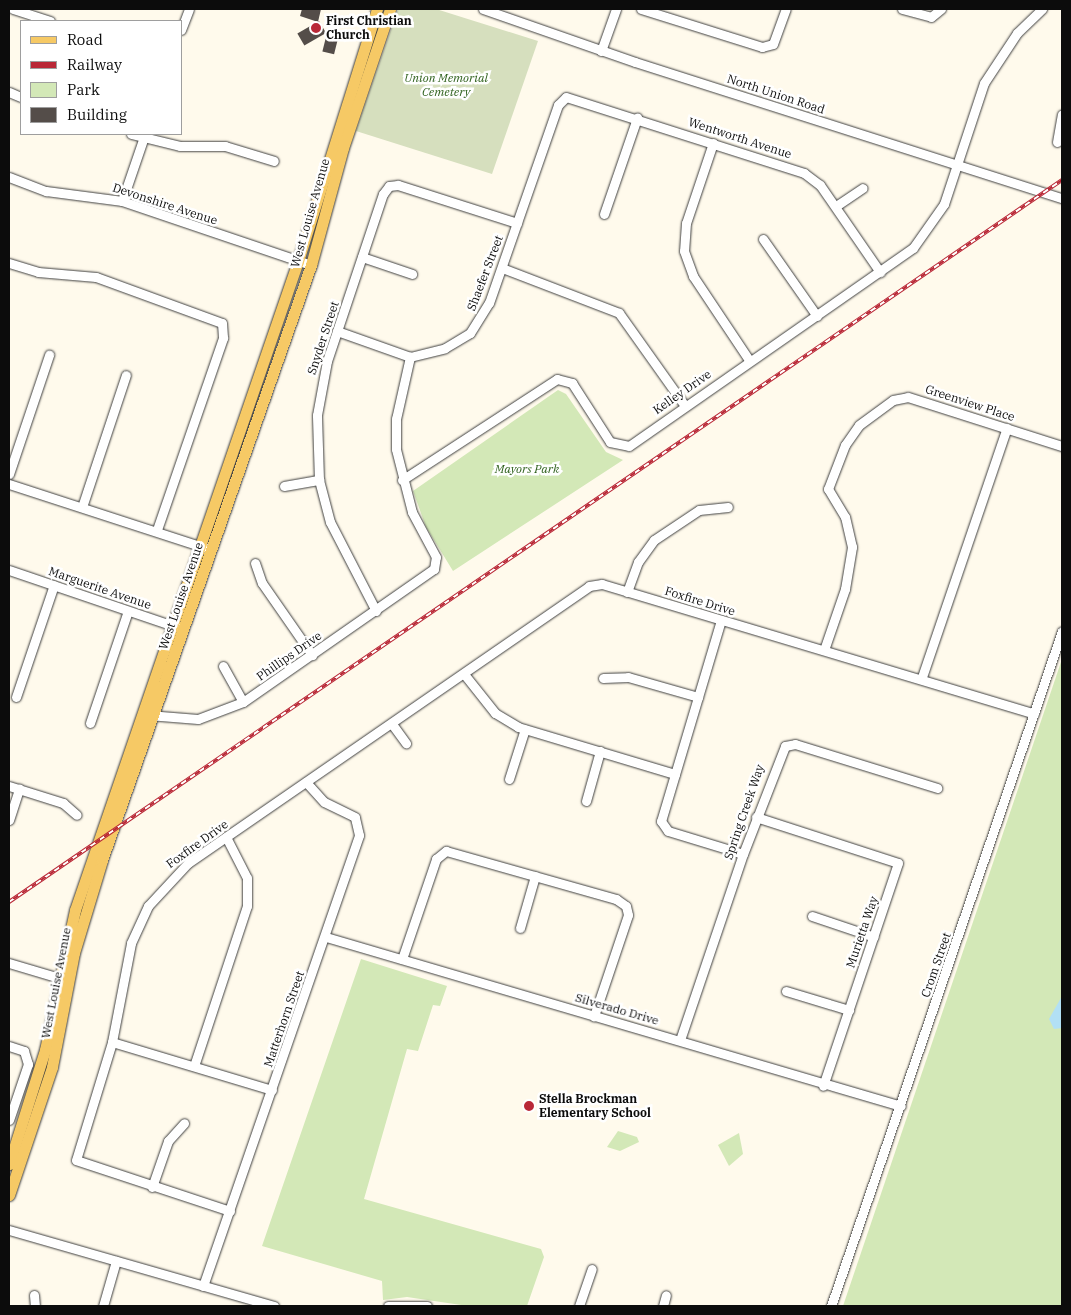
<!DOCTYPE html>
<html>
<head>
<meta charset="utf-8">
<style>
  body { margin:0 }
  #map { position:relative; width:1071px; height:1315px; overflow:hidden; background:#fffaec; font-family:"IBM Plex Serif",serif }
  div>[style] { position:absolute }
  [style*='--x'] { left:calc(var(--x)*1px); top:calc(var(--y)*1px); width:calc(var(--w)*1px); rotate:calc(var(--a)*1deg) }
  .green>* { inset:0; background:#d3e8b7 }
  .cemetery>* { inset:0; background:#d6dfbe }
  .water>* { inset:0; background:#b2e0f5 }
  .building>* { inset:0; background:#544d49; transform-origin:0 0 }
  .roads { filter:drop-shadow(0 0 1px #3f3f3f) drop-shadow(0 0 1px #3f3f3f) }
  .minor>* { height:9px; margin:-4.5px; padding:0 4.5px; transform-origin:4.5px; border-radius:4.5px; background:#fff }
  .major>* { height:11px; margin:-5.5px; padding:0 5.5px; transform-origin:5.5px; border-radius:5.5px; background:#f6c965 }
  .rail>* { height:4px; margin-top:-2px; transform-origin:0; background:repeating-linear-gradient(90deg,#fff 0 5.5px,#b92837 0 11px); box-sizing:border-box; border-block:1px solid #b92837 }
  .dots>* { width:14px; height:14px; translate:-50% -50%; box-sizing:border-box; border:2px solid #fff; border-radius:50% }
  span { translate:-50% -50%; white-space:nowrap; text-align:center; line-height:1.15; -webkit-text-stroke:5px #fff; paint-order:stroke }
  .poi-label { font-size:12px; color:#0c0c0c; font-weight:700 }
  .left { translate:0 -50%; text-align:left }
  .park-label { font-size:12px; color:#30621e; font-style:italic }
  .street-label { font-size:12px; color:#0c0c0c }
  .frame { position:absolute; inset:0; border:10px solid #0c0c0c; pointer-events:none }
  .legend { position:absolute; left:20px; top:20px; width:162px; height:115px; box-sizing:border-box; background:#fff; border:1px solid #9e9e9e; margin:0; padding:6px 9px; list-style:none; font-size:15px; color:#0c0c0c }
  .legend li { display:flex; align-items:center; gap:10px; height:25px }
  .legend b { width:25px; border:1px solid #9e9e9e }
</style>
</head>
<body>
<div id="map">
  <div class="green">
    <div style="clip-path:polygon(558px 390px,566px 394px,606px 452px,623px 460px,453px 571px,426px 527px,413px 491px)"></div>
    <div style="clip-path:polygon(1062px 659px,1062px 1306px,843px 1306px)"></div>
    <div style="clip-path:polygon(361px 959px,447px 986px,440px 1006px,433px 1005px,418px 1051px,407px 1049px,364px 1199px,541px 1249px,544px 1257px,527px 1306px,468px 1306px,407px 1297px,383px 1300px,382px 1281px,262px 1246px)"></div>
    <div style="clip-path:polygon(618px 1131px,637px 1137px,639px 1142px,620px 1151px,607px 1147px)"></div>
    <div style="clip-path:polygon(739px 1133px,743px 1154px,729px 1166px,718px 1145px)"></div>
  </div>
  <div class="cemetery">
    <div style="clip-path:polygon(398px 9px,436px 9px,538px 41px,492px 174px,356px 131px)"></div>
  </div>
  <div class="water">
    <div style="clip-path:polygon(1062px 996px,1062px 1028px,1054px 1029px,1049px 1019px)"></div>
  </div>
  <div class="building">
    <div style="clip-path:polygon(302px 9px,321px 9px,318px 22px,300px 16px)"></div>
    <div style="left:319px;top:21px;width:14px;height:25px;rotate:60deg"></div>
    <div style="left:327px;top:33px;width:12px;height:19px;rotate:14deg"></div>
  </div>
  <div class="roads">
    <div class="minor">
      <div style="--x:13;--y:9;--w:39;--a:18"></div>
      <div style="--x:483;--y:9;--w:161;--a:19.2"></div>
      <div style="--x:635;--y:62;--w:448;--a:17.7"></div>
      <div style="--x:641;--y:9;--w:127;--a:17.4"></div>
      <div style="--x:762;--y:47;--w:11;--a:-15"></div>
      <div style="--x:773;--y:44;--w:37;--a:-70"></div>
      <div style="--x:902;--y:9;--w:30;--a:15"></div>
      <div style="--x:931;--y:17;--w:13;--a:-39"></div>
      <div style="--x:181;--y:30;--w:22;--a:-69"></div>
      <div style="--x:601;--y:51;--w:45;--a:-70.3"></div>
      <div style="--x:9;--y:92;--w:13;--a:23"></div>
      <div style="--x:131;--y:134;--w:50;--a:13.8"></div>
      <div style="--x:180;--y:146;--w:45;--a:0"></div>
      <div style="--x:225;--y:146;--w:51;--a:17"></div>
      <div style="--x:1057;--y:142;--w:28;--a:-80"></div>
      <div style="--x:713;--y:143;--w:84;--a:108.6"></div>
      <div style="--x:686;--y:223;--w:28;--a:94"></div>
      <div style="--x:684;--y:251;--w:27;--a:70"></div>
      <div style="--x:693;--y:276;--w:101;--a:56.3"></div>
      <div style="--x:9;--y:177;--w:40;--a:21"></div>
      <div style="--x:46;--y:191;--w:77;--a:7.5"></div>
      <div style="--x:122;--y:201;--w:200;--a:18.7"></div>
      <div style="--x:122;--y:201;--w:71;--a:-71.1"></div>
      <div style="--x:836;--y:206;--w:32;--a:-34"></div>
      <div style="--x:604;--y:214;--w:102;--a:-71"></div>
      <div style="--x:763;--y:239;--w:94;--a:55"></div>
      <div style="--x:362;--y:257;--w:53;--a:18.8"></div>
      <div style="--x:9;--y:263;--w:30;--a:17"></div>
      <div style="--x:38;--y:272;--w:58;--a:4.9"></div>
      <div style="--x:96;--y:277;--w:134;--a:20.1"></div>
      <div style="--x:222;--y:323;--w:15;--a:86"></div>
      <div style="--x:223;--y:338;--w:203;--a:109"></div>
      <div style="--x:502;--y:268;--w:125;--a:21"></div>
      <div style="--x:619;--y:313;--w:114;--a:54.6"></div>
      <div style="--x:337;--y:331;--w:77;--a:19.6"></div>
      <div style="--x:410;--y:357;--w:36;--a:-14"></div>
      <div style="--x:445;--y:348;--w:29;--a:-31"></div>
      <div style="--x:470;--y:333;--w:36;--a:-58"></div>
      <div style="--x:489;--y:303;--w:210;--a:-70.8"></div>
      <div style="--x:558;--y:105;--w:11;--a:-45"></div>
      <div style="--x:566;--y:97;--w:250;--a:17.7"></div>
      <div style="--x:804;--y:173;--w:20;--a:37"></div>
      <div style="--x:820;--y:185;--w:106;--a:55.4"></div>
      <div style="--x:9;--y:474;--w:126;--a:-71.4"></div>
      <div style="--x:402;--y:480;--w:185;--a:-33.1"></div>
      <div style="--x:557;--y:379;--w:16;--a:15"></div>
      <div style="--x:572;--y:383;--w:70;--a:57.2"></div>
      <div style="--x:610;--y:442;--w:19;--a:12"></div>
      <div style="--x:629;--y:446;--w:346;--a:-34.9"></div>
      <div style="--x:913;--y:248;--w:54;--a:-54.8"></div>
      <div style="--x:944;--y:204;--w:127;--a:-71.7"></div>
      <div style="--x:984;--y:83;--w:60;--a:-56.6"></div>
      <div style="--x:1017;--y:33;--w:35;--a:-44"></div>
      <div style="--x:9;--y:484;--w:207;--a:18"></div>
      <div style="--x:284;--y:486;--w:36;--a:-10"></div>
      <div style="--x:82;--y:507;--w:139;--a:-71.6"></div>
      <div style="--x:255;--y:563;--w:21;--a:71"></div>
      <div style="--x:262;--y:583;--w:88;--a:55.2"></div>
      <div style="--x:9;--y:570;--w:180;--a:18.8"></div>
      <div style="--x:627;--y:592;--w:32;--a:-70"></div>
      <div style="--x:638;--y:562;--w:27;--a:-54"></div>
      <div style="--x:654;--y:540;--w:54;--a:-33.7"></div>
      <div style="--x:699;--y:510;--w:29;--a:-6"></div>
      <div style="--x:376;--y:611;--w:100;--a:-117.3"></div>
      <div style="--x:330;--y:522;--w:43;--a:-104.7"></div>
      <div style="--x:319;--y:480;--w:65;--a:-91.8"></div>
      <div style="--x:317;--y:415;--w:55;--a:-79.5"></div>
      <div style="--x:327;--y:361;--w:176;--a:-71.5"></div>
      <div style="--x:383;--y:194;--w:10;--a:-53"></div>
      <div style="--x:389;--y:186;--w:9;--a:-6"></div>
      <div style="--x:398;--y:185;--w:125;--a:17.7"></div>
      <div style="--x:721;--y:620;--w:210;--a:106.6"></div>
      <div style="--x:661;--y:821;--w:12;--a:55"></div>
      <div style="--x:668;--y:831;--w:78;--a:17"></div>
      <div style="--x:824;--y:650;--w:65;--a:-71"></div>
      <div style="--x:845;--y:589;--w:43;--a:-80.5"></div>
      <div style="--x:852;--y:547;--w:31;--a:-103"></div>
      <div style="--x:845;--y:517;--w:33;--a:-121"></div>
      <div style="--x:828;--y:489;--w:47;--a:-68.9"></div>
      <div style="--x:845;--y:445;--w:24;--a:-55"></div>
      <div style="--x:859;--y:425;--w:42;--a:-36.3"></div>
      <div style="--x:893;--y:400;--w:15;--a:-11"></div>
      <div style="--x:908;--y:397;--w:162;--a:17.7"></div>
      <div style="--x:223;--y:666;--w:41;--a:60.9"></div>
      <div style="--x:464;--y:674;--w:50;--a:51.5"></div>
      <div style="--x:495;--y:713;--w:27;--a:31"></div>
      <div style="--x:518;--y:727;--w:164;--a:16.7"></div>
      <div style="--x:922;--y:677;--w:263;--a:-71.2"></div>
      <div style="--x:603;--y:678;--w:25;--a:-2"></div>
      <div style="--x:628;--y:677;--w:73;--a:15.9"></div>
      <div style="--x:16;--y:697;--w:118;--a:-71.3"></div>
      <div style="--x:148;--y:715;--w:50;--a:4.6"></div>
      <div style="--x:198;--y:719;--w:48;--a:-20.7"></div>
      <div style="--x:243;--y:702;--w:233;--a:-34.9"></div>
      <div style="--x:434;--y:569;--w:12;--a:-81"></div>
      <div style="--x:436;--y:557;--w:51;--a:-118.1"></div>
      <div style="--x:412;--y:512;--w:65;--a:-104.3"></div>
      <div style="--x:396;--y:449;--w:30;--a:-90"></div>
      <div style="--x:396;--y:419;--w:64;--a:-77.3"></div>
      <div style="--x:90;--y:723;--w:118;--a:-71.3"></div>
      <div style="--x:392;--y:724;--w:24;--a:54"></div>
      <div style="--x:509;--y:779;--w:52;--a:-72.3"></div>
      <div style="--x:9;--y:786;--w:57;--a:17.5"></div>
      <div style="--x:63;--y:803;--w:18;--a:41"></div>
      <div style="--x:586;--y:801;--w:52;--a:-74.4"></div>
      <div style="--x:756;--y:817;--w:149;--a:17.9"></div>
      <div style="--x:898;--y:863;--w:235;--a:108.6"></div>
      <div style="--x:9;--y:820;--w:33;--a:-72"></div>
      <div style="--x:812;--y:916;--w:65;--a:18.7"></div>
      <div style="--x:520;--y:928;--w:54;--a:-73.9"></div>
      <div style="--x:326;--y:937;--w:599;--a:16.38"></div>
      <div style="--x:402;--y:959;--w:106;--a:-71.2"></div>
      <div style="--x:436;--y:859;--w:13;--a:-39"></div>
      <div style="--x:446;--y:851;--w:177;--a:15.8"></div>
      <div style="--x:616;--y:899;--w:12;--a:35"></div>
      <div style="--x:626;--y:906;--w:9;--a:77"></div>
      <div style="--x:628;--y:915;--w:107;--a:108.6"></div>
      <div style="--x:9;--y:963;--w:59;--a:16.6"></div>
      <div style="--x:786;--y:991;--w:66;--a:16.8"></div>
      <div style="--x:680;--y:1040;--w:196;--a:-71.3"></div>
      <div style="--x:743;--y:854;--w:116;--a:-68.7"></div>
      <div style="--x:785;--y:746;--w:10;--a:-11"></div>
      <div style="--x:795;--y:744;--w:149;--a:17.2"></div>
      <div style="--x:112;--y:1042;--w:167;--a:16.7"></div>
      <div style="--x:9;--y:1046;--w:16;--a:18"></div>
      <div style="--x:24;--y:1051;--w:14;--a:73"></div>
      <div style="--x:28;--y:1064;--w:59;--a:108.7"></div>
      <div style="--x:194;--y:1066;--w:169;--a:-71.7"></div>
      <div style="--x:247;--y:906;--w:28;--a:-90"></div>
      <div style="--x:247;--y:878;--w:46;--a:-117.1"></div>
      <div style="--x:152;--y:1187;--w:49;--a:-70.8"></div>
      <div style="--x:168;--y:1141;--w:24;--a:-48"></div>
      <div style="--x:230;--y:1211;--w:162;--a:-161.7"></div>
      <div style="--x:76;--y:1160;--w:123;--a:-73"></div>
      <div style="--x:112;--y:1042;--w:101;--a:-79.1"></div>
      <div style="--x:131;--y:943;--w:41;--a:-65.3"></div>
      <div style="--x:148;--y:906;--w:59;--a:-47.1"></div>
      <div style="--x:188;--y:863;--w:487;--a:-34.6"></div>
      <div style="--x:589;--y:586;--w:13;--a:-9"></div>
      <div style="--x:602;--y:584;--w:451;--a:16.7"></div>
      <div style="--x:9;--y:1230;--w:276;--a:16"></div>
      <div style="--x:203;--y:1286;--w:477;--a:-70.9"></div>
      <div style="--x:359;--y:835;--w:18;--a:-103"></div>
      <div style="--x:355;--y:817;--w:34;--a:-154"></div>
      <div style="--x:324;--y:802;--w:27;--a:-132"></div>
      <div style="--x:34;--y:1295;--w:11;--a:85"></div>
      <div style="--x:103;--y:1306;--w:47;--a:-73.9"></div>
      <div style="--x:388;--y:1306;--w:39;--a:0"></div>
      <div style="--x:579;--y:1306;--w:39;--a:-71"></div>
      <div style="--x:663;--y:1306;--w:11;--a:-75"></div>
      <div style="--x:831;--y:1306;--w:713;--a:-71.11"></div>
    </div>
    <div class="major">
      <div style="--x:9;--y:1164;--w:120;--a:-72.5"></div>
      <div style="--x:45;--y:1050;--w:143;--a:-77.9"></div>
      <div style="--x:75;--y:910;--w:686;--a:-71.04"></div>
      <div style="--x:298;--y:261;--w:264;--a:-72.6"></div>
      <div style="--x:9;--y:1195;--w:135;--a:-71.4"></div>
      <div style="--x:52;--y:1067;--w:116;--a:-79.1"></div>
      <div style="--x:74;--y:953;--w:97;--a:-73.2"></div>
      <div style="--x:102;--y:860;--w:631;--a:-70.65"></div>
      <div style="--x:311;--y:265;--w:121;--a:-74.7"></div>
      <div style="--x:343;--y:148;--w:147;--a:-71.3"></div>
    </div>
  </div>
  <div class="rail">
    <div style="--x:9;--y:902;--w:1277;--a:-34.44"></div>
  </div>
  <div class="dots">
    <div style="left:316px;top:28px;background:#b92837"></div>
    <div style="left:529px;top:1106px;background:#b92837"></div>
  </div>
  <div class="poi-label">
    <span class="left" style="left:326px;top:28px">First Christian<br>Church</span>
    <span class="left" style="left:539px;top:1106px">Stella Brockman<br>Elementary School</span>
  </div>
  <div class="park-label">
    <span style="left:446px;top:85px">Union Memorial<br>Cemetery</span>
    <span style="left:527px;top:469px">Mayors Park</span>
  </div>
  <div class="street-label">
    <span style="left:776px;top:94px;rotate:18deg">North Union Road</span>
    <span style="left:740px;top:138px;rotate:18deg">Wentworth Avenue</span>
    <span style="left:165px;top:204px;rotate:18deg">Devonshire Avenue</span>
    <span style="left:310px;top:213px;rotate:-74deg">West Louise Avenue</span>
    <span style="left:485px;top:273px;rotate:-69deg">Shaefer Street</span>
    <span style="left:323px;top:338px;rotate:-72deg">Snyder Street</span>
    <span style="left:682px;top:392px;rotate:-35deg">Kelley Drive</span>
    <span style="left:970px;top:403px;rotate:18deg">Greenview Place</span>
    <span style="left:100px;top:588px;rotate:19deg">Marguerite Avenue</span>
    <span style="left:181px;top:596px;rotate:-71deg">West Louise Avenue</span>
    <span style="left:700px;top:601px;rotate:17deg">Foxfire Drive</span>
    <span style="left:289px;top:656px;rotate:-35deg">Phillips Drive</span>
    <span style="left:744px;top:812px;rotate:-71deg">Spring Creek Way</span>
    <span style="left:197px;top:844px;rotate:-36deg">Foxfire Drive</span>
    <span style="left:862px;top:932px;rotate:-71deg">Murietta Way</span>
    <span style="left:936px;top:965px;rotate:-71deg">Crom Street</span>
    <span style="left:56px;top:983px;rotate:-79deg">West Louise Avenue</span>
    <span style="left:617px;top:1009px;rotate:16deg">Silverado Drive</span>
    <span style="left:284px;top:1019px;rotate:-71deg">Matterhorn Street</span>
  </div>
  <div class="frame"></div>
  <ul class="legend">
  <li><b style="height:6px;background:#f6c965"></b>Road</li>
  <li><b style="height:6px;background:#b92837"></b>Railway</li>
  <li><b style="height:14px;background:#d3e8b7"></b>Park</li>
  <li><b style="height:14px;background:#544d49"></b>Building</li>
  </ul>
</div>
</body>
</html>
